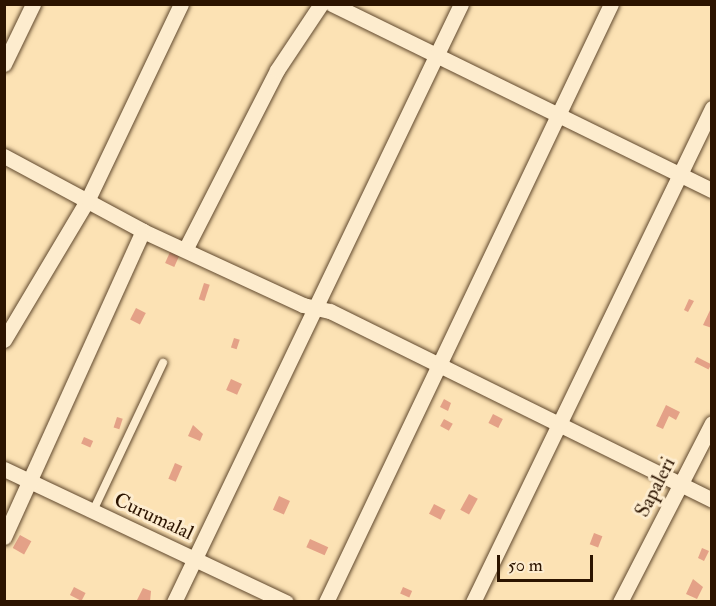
<!DOCTYPE html>
<html>
<head>
<meta charset="utf-8">
<style>
  body { margin:0 }
  #map { position:relative; width:716px; height:606px; overflow:hidden; background:#fce2b4; font-family:"IM FELL Double Pica",serif }
  div>[style] { position:absolute }
  [style*='--x'] { left:calc(var(--x)*1px); top:calc(var(--y)*1px); width:calc(var(--w)*1px); rotate:calc(var(--a)*1deg) }
  .building>* { inset:0; background:#e4a187; transform-origin:0 0 }
  .roads { filter:drop-shadow(0 0 2px #60482d) drop-shadow(0 0 2px #60482d) }
  .lane>* { height:8px; margin:-4px; padding:0 4px; transform-origin:4px; border-radius:4px; background:#fdecce }
  .street>* { height:15px; margin:-7.5px; padding:0 7.5px; transform-origin:7.5px; border-radius:7.5px; background:#fdecce }
  span { translate:-50% -50%; white-space:nowrap; text-align:center; line-height:1.15; -webkit-text-stroke:6px #fdecce; paint-order:stroke }
  .street-label { font-size:20px; color:#2c1400 }
  .frame { position:absolute; inset:0; border:6px solid #2c1400; pointer-events:none }
  .scale { position:absolute; left:497px; top:555px; width:96px; height:27px; box-sizing:border-box; border:3px solid #2c1400; border-top:0; padding-left:8px; font-size:18px; line-height:21px; white-space:nowrap; color:#2c1400; -webkit-text-stroke:4px #fdecce; paint-order:stroke }
</style>
</head>
<body>
<div id="map">
  <div class="building">
    <div style="left:170px;top:252px;width:10px;height:12px;rotate:24deg"></div>
    <div style="left:204px;top:283px;width:6px;height:17px;rotate:18deg"></div>
    <div style="clip-path:polygon(689px 299px,694px 301px,688px 312px,684px 310px)"></div>
    <div style="clip-path:polygon(712px 306px,712px 328px,703px 325px)"></div>
    <div style="left:136px;top:308px;width:11px;height:13px;rotate:27deg"></div>
    <div style="left:234px;top:338px;width:6px;height:10px;rotate:18deg"></div>
    <div style="left:697px;top:357px;width:16px;height:6px;rotate:27deg"></div>
    <div style="left:231px;top:379px;width:12px;height:12px;rotate:24deg"></div>
    <div style="clip-path:polygon(444px 399px,451px 403px,448px 411px,440px 407px)"></div>
    <div style="clip-path:polygon(666px 405px,680px 412px,676px 420px,669px 416px,663px 429px,656px 426px)"></div>
    <div style="left:493px;top:414px;width:11px;height:10px;rotate:27deg"></div>
    <div style="left:117px;top:417px;width:6px;height:11px;rotate:18deg"></div>
    <div style="left:444px;top:419px;width:10px;height:8px;rotate:29deg"></div>
    <div style="clip-path:polygon(193px 425px,203px 434px,200px 441px,188px 436px)"></div>
    <div style="left:84px;top:437px;width:10px;height:7px;rotate:24deg"></div>
    <div style="left:175px;top:463px;width:8px;height:17px;rotate:23deg"></div>
    <div style="left:469px;top:494px;width:10px;height:18px;rotate:29deg"></div>
    <div style="left:279px;top:496px;width:12px;height:15px;rotate:24deg"></div>
    <div style="left:434px;top:504px;width:13px;height:11px;rotate:27deg"></div>
    <div style="left:594px;top:533px;width:9px;height:12px;rotate:21deg"></div>
    <div style="left:20px;top:535px;width:13px;height:15px;rotate:29deg"></div>
    <div style="left:310px;top:539px;width:20px;height:9px;rotate:24deg"></div>
    <div style="clip-path:polygon(702px 548px,709px 551px,704px 561px,698px 558px)"></div>
    <div style="clip-path:polygon(693px 579px,703px 587px,697px 599px,686px 594px)"></div>
    <div style="left:74px;top:587px;width:13px;height:9px;rotate:27deg"></div>
    <div style="left:403px;top:587px;width:10px;height:7px;rotate:24deg"></div>
    <div style="clip-path:polygon(143px 588px,151px 591px,150px 602px,136px 602px)"></div>
  </div>
  <div class="roads">
    <div class="lane">
      <div style="--x:93;--y:511;--w:164;--a:-64.7"></div>
    </div>
    <div class="street">
      <div style="--x:332;--y:4;--w:423;--a:26.1"></div>
      <div style="--x:4;--y:64;--w:67;--a:-64.2"></div>
      <div style="--x:4;--y:156;--w:158;--a:28.3"></div>
      <div style="--x:143;--y:231;--w:176;--a:24.8"></div>
      <div style="--x:303;--y:305;--w:28;--a:13"></div>
      <div style="--x:330;--y:311;--w:426;--a:26.3"></div>
      <div style="--x:186;--y:248;--w:200;--a:-62.9"></div>
      <div style="--x:277;--y:70;--w:79;--a:-56.3"></div>
      <div style="--x:4;--y:340;--w:164;--a:-59.2"></div>
      <div style="--x:88;--y:199;--w:216;--a:-64.5"></div>
      <div style="--x:4;--y:469;--w:312;--a:25.3"></div>
      <div style="--x:4;--y:537;--w:336;--a:-65.6"></div>
      <div style="--x:174;--y:602;--w:663;--a:-64.36"></div>
      <div style="--x:326;--y:602;--w:662;--a:-64.52"></div>
      <div style="--x:473;--y:602;--w:549;--a:-64.18"></div>
      <div style="--x:620;--y:602;--w:201;--a:-62.8"></div>
    </div>
  </div>
  <div class="street-label">
    <span style="left:655px;top:487px;rotate:-63deg">Sapaleri</span>
    <span style="left:154px;top:516px;rotate:25deg">Curumalal</span>
  </div>
  <div class="frame"></div>
  <div class="scale">50 m</div>
</div>
</body>
</html>
